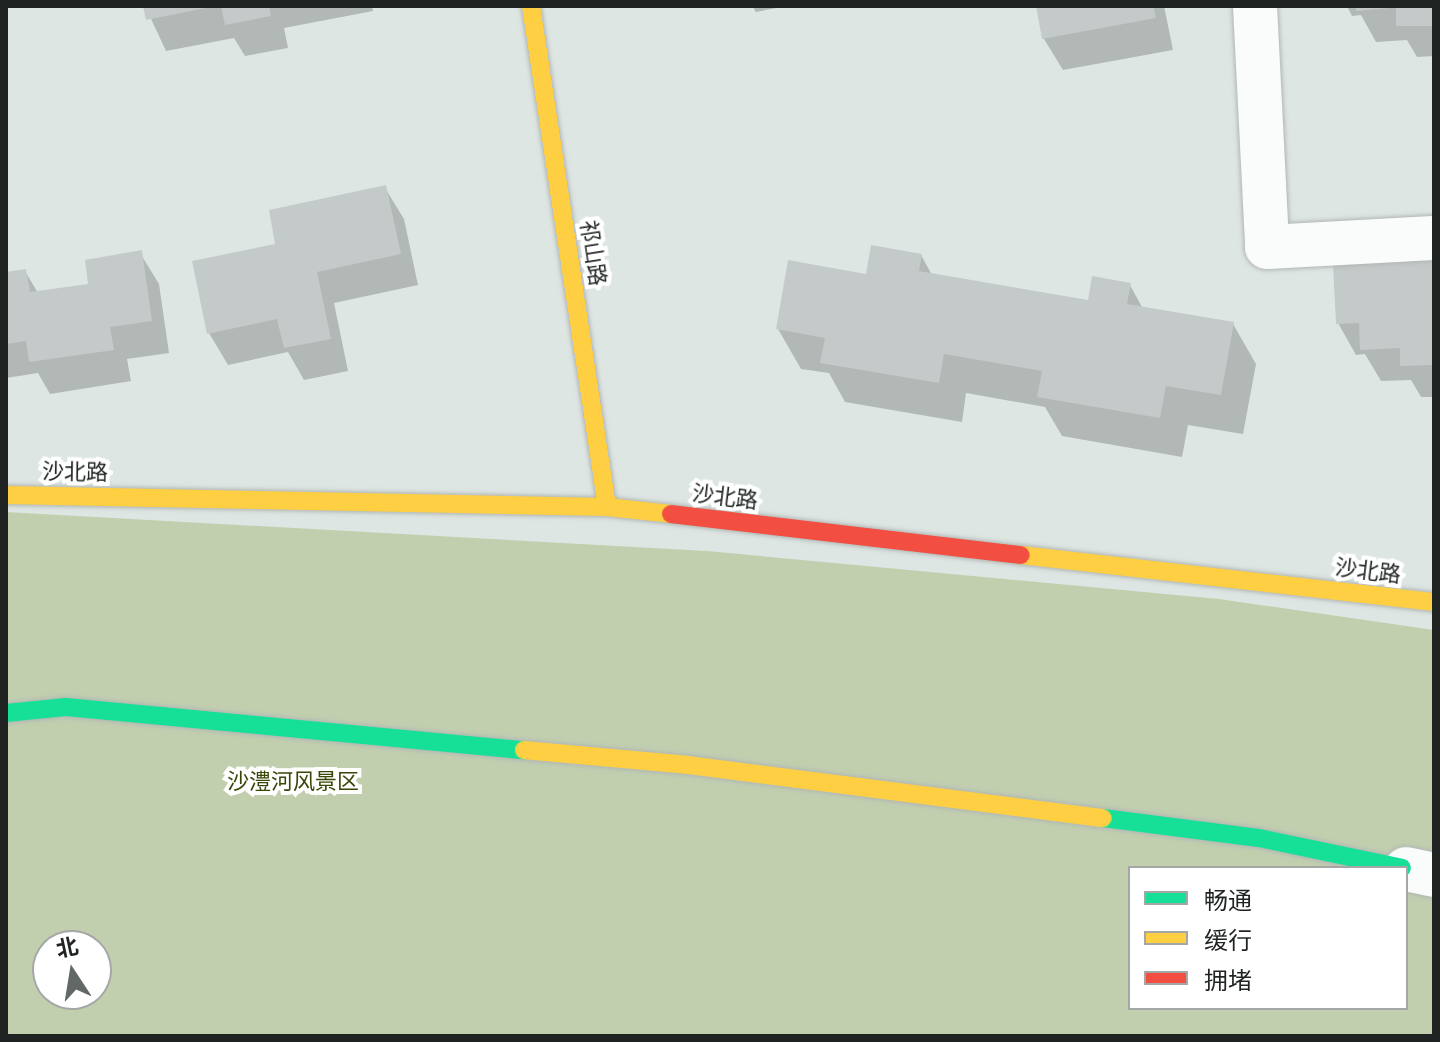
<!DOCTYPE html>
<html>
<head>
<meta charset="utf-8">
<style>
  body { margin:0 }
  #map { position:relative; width:1440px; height:1042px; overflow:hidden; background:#dee6e3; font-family:"Fira Sans","Noto Sans SC",sans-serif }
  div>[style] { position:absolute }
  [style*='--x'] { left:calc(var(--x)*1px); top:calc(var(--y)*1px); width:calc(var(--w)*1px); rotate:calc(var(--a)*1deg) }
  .green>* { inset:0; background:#c2cfaf }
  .shadow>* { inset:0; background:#0003 }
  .building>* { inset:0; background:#c4cac9; transform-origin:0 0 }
  .roads { filter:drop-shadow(0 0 2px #b1b7b4) drop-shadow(0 0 2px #b1b7b4) }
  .street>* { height:44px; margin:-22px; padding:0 22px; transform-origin:22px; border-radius:22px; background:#fafbfb }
  .fast>* { height:18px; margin:-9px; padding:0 9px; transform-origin:9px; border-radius:9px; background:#16e098 }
  .slow>* { height:18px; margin:-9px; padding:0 9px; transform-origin:9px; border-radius:9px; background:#ffcf43 }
  .jam>* { height:18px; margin:-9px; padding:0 9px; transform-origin:9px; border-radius:9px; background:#f24e42 }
  span { translate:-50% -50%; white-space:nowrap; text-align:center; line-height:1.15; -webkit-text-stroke:8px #fff; paint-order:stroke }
  .street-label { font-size:22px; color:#1f2422 }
  .park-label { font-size:22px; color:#384607 }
  .frame { position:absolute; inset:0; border:8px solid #1f2422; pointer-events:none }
  .legend { position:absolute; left:1128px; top:866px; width:280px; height:144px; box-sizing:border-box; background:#fff; border:2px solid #a5a7a7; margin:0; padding:10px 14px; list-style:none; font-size:24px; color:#1f2422 }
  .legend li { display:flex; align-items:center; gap:16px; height:40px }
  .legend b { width:40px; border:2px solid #a5a7a7 }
  .north { position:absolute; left:32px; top:930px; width:80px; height:80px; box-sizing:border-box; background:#fff; border:2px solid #a5a7a7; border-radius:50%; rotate:348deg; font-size:22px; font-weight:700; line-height:32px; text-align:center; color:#1f2422 }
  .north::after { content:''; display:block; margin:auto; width:28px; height:36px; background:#626866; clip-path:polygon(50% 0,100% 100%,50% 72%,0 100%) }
</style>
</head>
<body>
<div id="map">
  <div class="green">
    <div style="clip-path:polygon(evenodd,6px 512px,707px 551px,1219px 599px,1434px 630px,1434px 1036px,6px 1036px,6px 512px,1130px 868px,1406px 868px,1406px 1008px,1130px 1008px,1130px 868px,6px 512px,48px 946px,96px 946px,96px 994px,48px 994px,48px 946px)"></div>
  </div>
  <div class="shadow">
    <div style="clip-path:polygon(145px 6px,372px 6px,373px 11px,284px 28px,288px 48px,245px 56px,234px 38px,166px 51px)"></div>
    <div style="clip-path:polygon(752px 6px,787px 6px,756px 12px)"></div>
    <div style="clip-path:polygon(1038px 6px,1164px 6px,1173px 50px,1063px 70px,1044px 39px)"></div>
    <div style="clip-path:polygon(1347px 6px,1434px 6px,1434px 56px,1417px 57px,1407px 40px,1376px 42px,1361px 15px,1352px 16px)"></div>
    <div style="clip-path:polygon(385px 188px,404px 219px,418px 285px,334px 303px,348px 371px,304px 380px,288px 352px,228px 365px,209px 333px,278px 245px)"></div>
    <div style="clip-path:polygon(140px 253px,159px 284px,169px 353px,127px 359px,131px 381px,50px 394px,38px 373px,6px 378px,6px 274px,25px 271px,38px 293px,90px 285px)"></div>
    <div style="clip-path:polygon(921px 255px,932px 275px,1089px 302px,1130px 285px,1143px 309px,1233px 324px,1256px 364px,1243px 434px,1188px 425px,1182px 457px,1062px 436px,1045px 407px,966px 393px,962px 422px,845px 402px,829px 373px,801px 369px,778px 329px,868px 276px)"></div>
    <div style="clip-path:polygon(1434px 262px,1434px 397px,1421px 397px,1411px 380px,1381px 381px,1365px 354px,1356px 355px,1338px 323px)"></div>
  </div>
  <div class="building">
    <div style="clip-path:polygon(143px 6px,211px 6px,211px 7px,146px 20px)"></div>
    <div style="clip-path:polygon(221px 6px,269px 6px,271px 16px,225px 25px)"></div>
    <div style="clip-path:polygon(1036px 6px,1153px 6px,1156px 18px,1042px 39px)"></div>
    <div style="clip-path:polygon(1356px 6px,1390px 6px,1390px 8px,1356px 11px)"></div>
    <div style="left:1396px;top:6px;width:38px;height:20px"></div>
    <div style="clip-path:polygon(386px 185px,401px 254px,317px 272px,331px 339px,284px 348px,277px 319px,207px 334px,192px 261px,275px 244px,269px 210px)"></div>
    <div style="clip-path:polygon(871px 245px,922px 254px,919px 271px,1088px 300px,1092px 276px,1131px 283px,1127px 304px,1234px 322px,1221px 395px,1166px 386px,1160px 418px,1037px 397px,1042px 371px,944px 354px,939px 383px,820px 363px,825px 338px,776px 329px,788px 260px,866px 274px)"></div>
    <div style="clip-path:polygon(142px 250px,152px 321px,110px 327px,114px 350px,29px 362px,26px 341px,6px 344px,6px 272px,26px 269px,30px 292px,88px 284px,85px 260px)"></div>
    <div style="clip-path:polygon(1434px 260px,1434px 365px,1400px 366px,1400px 348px,1360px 350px,1359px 323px,1336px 324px,1333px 265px)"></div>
  </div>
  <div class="roads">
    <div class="street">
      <div style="--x:1255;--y:6;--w:241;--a:87.1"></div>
      <div style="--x:1267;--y:247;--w:167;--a:-3.1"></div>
      <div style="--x:1406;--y:869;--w:29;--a:12"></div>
    </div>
    <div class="fast">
      <div style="--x:6;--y:713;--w:60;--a:-5.7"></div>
      <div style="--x:66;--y:707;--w:460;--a:5.4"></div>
      <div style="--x:1103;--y:818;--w:157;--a:7.3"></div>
      <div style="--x:1259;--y:838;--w:146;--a:11.8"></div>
    </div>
    <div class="slow">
      <div style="--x:531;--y:6;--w:507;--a:81.37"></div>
      <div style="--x:6;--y:495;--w:601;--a:1.14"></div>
      <div style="--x:607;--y:507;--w:64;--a:6.2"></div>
      <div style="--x:1021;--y:555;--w:416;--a:6.5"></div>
      <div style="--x:524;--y:750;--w:165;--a:5.2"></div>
      <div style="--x:688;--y:765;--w:418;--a:7.3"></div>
    </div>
    <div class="jam">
      <div style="--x:671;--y:514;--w:352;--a:6.7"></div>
    </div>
  </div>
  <div class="street-label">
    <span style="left:593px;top:253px;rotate:81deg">祁山路</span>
    <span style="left:75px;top:472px;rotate:1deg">沙北路</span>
    <span style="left:725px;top:497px;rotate:7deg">沙北路</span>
    <span style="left:1368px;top:571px;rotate:7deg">沙北路</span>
  </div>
  <div class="park-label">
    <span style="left:293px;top:782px">沙澧河风景区</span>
  </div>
  <div class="frame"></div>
  <ul class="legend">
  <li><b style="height:10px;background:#16e098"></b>畅通</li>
  <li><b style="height:10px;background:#ffcf43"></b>缓行</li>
  <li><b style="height:10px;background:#f24e42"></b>拥堵</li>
  </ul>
  <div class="north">北</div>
</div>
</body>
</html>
